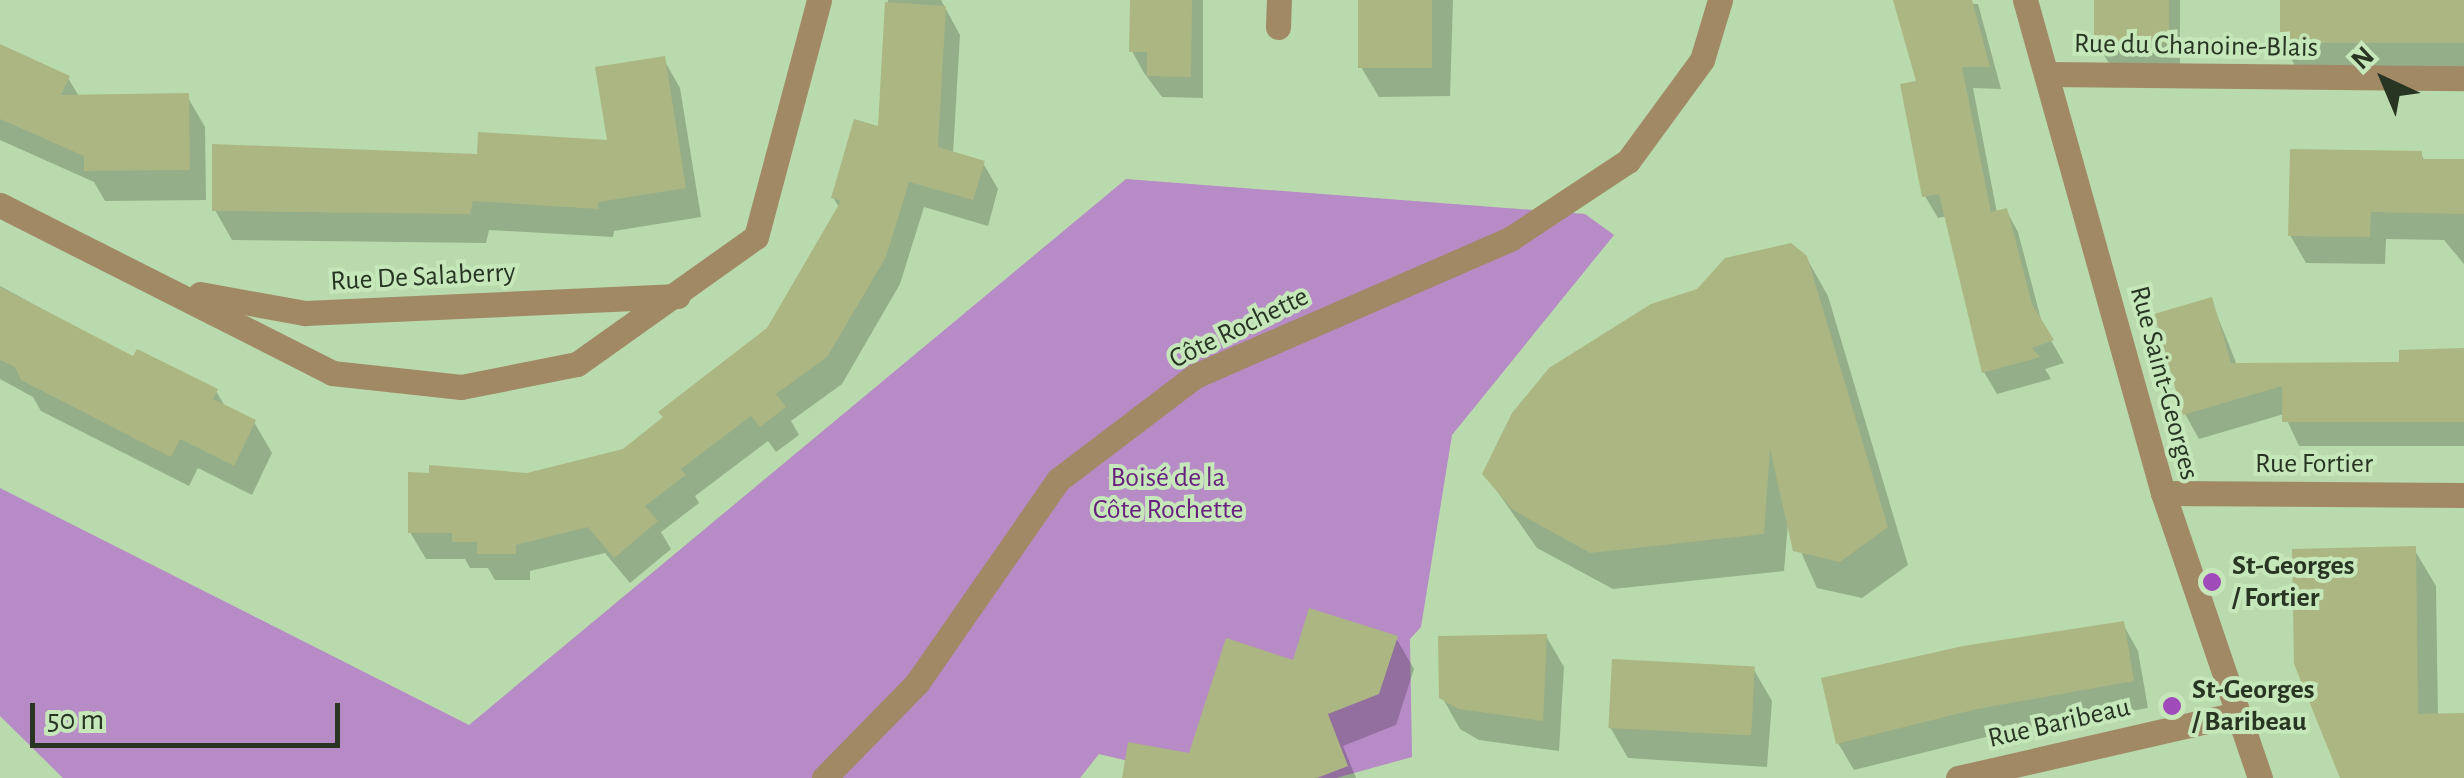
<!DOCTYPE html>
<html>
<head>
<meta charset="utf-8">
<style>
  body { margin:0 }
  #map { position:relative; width:2464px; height:778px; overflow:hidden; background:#b9daac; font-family:"Alegreya Sans",sans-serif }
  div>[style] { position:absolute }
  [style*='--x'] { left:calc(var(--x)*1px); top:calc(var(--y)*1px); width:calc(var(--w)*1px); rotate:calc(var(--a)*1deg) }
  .green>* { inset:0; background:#b78bc6 }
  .shadow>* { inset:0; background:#0003 }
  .building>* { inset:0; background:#acb682; transform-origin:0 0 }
  .minor>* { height:25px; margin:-12.5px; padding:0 12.5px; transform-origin:12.5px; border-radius:12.5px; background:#a18966 }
  .tertiary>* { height:25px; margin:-12.5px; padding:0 12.5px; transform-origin:12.5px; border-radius:12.5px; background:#a18966 }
  .dots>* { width:28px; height:28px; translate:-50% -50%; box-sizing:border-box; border:5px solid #c5e7b9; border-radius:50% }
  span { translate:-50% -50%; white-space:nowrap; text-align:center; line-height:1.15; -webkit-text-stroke:8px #c5e7b9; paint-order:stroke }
  .street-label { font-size:28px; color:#283523 }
  .park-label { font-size:28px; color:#68217e }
  .poi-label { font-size:28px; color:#283523; font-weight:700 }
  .left { translate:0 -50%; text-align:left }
  .north { position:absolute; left:2334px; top:30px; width:100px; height:100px; -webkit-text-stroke:8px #c5e7b9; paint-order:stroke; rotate:316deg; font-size:28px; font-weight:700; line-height:40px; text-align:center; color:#283523 }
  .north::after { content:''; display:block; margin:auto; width:35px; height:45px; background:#283523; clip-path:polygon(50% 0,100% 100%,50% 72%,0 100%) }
  .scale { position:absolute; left:30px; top:703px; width:310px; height:45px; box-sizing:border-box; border:5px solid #283523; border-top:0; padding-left:12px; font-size:30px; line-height:35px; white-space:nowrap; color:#283523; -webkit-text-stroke:8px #c5e7b9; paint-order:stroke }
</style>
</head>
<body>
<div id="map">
  <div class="green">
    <div style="clip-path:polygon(1126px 179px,1585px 214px,1614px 235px,1452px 435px,1421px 627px,1410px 639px,1412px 757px,1336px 778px,1199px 778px,1099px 754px,1080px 778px,63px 778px,0 716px,0 488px,469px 725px)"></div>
  </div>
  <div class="shadow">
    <div style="clip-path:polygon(888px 0,941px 0,960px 35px,953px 154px,983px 163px,998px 189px,988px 226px,924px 207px,900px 284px,842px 384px,791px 421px,799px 435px,776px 452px,768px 441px,695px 496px,699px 503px,661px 532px,671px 549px,630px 583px,605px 553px,530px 571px,530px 580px,495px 580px,488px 568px,470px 568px,465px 559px,426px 559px,410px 532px,527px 476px,624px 451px,769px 329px,840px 209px,833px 197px,880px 129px)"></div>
    <div style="clip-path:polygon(1133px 0,1203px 0,1203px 98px,1162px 97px,1144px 73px,1132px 51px)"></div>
    <div style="clip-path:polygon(1360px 0,1453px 0,1450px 96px,1379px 97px,1361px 67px)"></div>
    <div style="clip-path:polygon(1901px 0,1978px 4px,2001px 89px,1973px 88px,1997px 213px,2006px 210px,2018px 232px,2043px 327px,2064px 363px,2045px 369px,2051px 379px,1997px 394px,1984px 372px,1947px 216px,1938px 218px,1925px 196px,1919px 83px)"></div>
    <div style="clip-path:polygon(2097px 0,2180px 0,2180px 65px,2110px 65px,2097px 43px)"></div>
    <div style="clip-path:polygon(2282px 0,2464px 0,2464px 68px,2297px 69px,2282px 43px)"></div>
    <div style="clip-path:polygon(0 47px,68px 78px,80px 98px,187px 96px,205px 127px,206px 200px,105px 201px,94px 182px,0 140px)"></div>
    <div style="clip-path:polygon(663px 58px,680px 88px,701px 217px,614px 231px,613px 237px,489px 230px,486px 243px,232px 240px,215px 210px,479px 156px,610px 143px)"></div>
    <div style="clip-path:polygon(2420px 153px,2425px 161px,2464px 162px,2464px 264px,2444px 240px,2386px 239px,2385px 264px,2306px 263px,2290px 235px)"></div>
    <div style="clip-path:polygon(1806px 257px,1828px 296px,1908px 565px,1862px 598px,1817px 588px,1788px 523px,1784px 571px,1613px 589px,1537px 548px,1485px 474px)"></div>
    <div style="clip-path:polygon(0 286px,134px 359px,216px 391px,226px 408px,254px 422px,272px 453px,252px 495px,198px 468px,189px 486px,41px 411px,33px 397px,0 379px)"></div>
    <div style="clip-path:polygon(2211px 300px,2237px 365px,2402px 364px,2464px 351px,2464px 446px,2299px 446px,2284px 414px,2199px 439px,2185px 414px,2157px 316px)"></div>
    <div style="clip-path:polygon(2414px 549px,2436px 586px,2438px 716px,2464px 716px,2464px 778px,2343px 778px)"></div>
    <div style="clip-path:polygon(2123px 624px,2138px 651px,2148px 708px,1994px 735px,1854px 770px,1838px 743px)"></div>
    <div style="clip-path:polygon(1546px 636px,1564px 667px,1559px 751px,1479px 740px,1460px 729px,1442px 697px)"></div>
    <div style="clip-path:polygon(1396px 638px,1414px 669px,1396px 725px,1343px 746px,1356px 778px,1125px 778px,1191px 755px,1295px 663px)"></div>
    <div style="clip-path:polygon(1754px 670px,1772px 701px,1767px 767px,1628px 758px,1610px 727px)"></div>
  </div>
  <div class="building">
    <div style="clip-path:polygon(1130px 0,1192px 0,1191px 77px,1147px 76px,1147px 52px,1129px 52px)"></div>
    <div style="left:1358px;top:0;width:74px;height:68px"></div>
    <div style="clip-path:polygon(1893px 0,1972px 0,1990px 67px,1962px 67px,1991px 212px,2007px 208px,2032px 304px,2054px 340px,2032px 348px,2040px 357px,1982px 373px,1939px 194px,1922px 197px,1900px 84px,1916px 81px)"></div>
    <div style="left:2094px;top:0;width:75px;height:43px"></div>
    <div style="left:2280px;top:0;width:184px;height:43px"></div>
    <div style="clip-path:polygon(885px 2px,946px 6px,938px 147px,985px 161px,973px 200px,909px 182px,886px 257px,827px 357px,776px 394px,786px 407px,760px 427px,751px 416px,681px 469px,686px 475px,645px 506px,658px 521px,614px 558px,588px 527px,516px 545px,516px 554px,477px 554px,477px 542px,452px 542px,452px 533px,408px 533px,408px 472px,429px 473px,429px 465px,527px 473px,623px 449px,663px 417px,658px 412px,767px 328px,841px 201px,831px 198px,854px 119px,878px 126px)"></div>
    <div style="clip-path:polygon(0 44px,70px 76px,61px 95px,189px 93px,190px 170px,84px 171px,84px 156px,0 119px)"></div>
    <div style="clip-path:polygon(665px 56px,686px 188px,598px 202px,598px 209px,473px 201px,470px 214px,212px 211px,212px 144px,477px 154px,478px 132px,607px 140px,595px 67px)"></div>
    <div style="clip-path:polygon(2290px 149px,2422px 151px,2422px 159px,2464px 159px,2464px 214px,2371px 212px,2370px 237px,2288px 236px)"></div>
    <div style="clip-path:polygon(1791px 243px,1807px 256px,1888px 527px,1840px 562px,1793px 551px,1770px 449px,1764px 534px,1590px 553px,1513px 510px,1482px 474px,1512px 413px,1549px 368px,1651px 304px,1697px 289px,1725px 258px)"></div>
    <div style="clip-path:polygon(0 287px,133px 356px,137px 349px,218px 389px,213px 399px,256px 420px,234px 466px,180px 439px,171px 457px,21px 380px,15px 367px,0 360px)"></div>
    <div style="clip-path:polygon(2212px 297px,2231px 363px,2399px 362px,2399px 350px,2464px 348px,2464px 422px,2282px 422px,2282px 386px,2183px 415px,2154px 314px)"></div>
    <div style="clip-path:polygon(2416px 546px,2418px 714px,2464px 713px,2464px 778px,2340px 778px,2294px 664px,2292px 549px)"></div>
    <div style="clip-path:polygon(1309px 608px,1398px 636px,1379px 694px,1328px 714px,1348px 766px,1317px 778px,1122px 778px,1128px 742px,1189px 753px,1226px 638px,1293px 660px)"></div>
    <div style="clip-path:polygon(2124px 621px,2134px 681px,1977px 709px,1836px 744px,1821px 678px,1963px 646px)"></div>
    <div style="clip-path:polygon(1547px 634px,1543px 721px,1459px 709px,1439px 698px,1438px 636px)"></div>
    <div style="left:1612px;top:659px;width:143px;height:69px;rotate:3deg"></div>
  </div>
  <div class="minor">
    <div style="--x:1278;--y:27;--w:27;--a:-88"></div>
    <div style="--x:2048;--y:74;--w:416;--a:0.6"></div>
    <div style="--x:0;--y:205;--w:372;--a:26.8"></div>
    <div style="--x:332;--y:373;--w:130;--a:6.2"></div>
    <div style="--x:461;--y:387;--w:118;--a:-11.2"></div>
    <div style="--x:577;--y:364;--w:219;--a:-35.4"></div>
    <div style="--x:756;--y:237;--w:245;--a:-75.1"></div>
    <div style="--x:200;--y:294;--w:107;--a:10.3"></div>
    <div style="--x:305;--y:313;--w:373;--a:-2.6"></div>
    <div style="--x:2163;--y:493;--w:301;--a:0.4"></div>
    <div style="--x:824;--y:778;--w:133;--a:-45.6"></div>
    <div style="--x:917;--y:683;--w:247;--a:-55.2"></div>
    <div style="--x:1058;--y:480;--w:172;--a:-37.2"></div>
    <div style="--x:1195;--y:376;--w:344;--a:-23.5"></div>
    <div style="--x:1510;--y:239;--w:141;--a:-33.5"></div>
    <div style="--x:1628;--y:161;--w:125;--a:-53.8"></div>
    <div style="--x:1702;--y:60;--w:63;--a:-73.3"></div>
    <div style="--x:1958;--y:778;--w:282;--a:-12.9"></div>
  </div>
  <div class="tertiary">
    <div style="--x:2025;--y:0;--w:512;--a:74.36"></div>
    <div style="--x:2163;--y:493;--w:301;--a:71.2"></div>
  </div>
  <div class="dots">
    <div style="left:2212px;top:582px;background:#9f4cba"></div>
    <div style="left:2172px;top:706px;background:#9f4cba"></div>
  </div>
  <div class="street-label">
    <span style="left:2196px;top:46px;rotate:1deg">Rue du Chanoine-Blais</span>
    <span style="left:423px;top:277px;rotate:-3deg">Rue De Salaberry</span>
    <span style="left:1239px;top:328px;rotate:-26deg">Côte Rochette</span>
    <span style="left:2164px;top:383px;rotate:75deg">Rue Saint-Georges</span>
    <span style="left:2314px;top:464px">Rue Fortier</span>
    <span style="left:2059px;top:723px;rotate:-13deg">Rue Baribeau</span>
  </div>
  <div class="park-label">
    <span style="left:1168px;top:494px">Boisé de la<br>Côte Rochette</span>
  </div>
  <div class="poi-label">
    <span class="left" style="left:2232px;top:582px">St-Georges<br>/ Fortier</span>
    <span class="left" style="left:2192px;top:706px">St-Georges<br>/ Baribeau</span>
  </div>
  <div class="north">N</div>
  <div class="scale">50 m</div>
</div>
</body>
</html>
